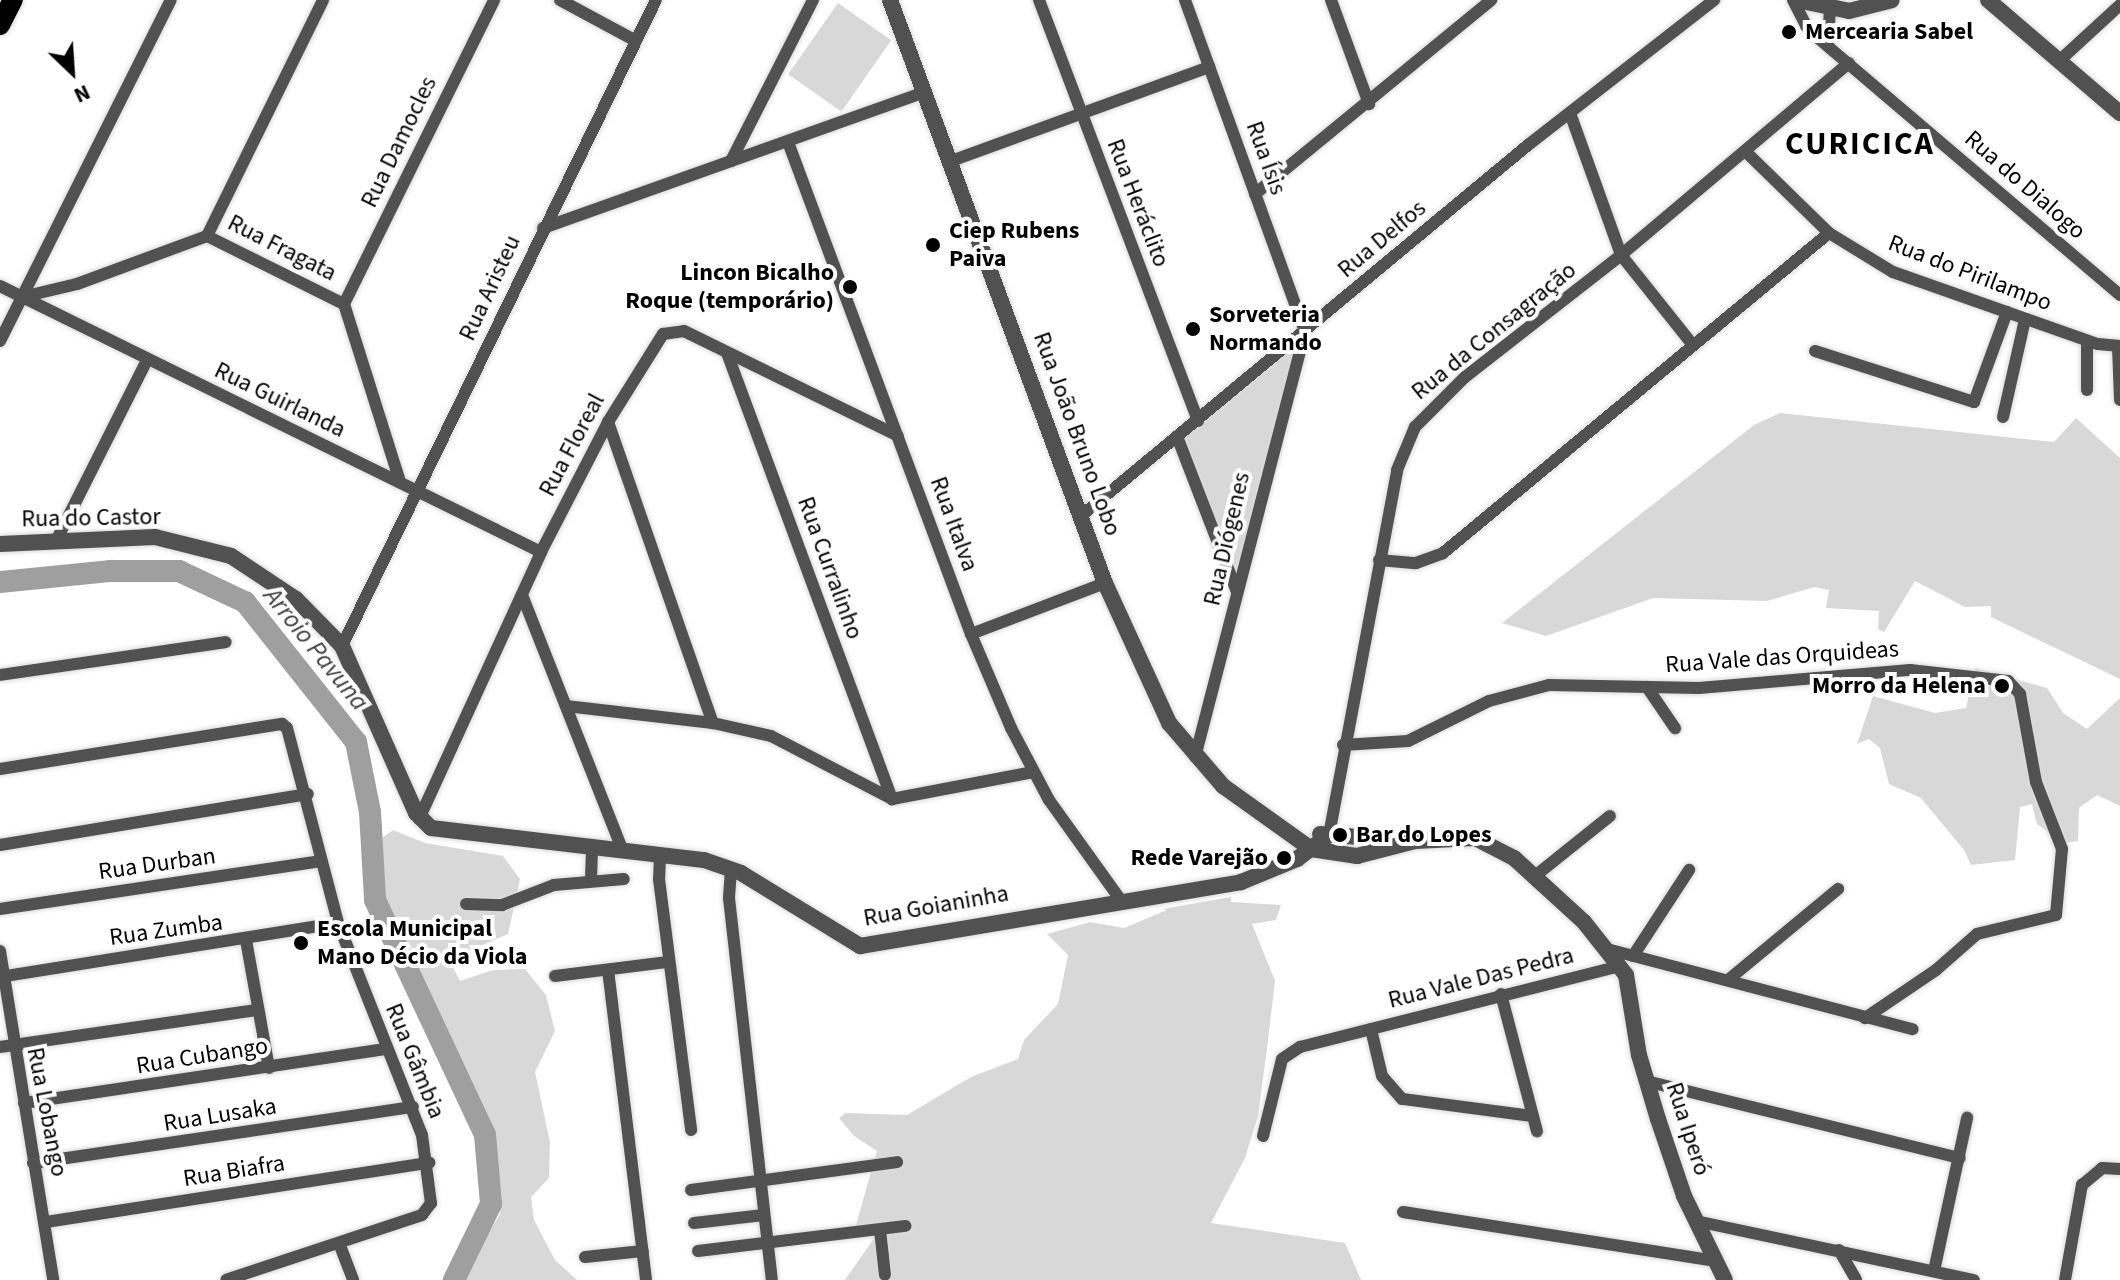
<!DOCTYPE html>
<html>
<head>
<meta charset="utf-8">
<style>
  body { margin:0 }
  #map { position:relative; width:2120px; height:1280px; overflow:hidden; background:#fff; font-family:"Source Sans 3",sans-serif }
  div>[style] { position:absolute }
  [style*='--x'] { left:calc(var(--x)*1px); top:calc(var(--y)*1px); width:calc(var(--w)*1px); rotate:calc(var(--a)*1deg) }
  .green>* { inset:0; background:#d8d8d8; transform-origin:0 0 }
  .river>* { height:22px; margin:-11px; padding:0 11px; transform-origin:11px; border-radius:11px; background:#9f9f9f }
  .roads { filter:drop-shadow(0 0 2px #dbdbdb) drop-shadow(0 0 2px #dbdbdb) }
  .minor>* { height:12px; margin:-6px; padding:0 6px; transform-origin:6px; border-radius:6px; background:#515151 }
  .tertiary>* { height:16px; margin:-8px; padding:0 8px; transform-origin:8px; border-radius:8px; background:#515151 }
  .primary>* { height:20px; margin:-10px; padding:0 10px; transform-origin:10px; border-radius:10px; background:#000 }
  .dots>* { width:22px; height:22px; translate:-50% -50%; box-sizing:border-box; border:4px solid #fff; border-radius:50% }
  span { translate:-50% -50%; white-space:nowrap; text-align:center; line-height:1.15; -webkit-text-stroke:8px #fff; paint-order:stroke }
  .poi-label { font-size:24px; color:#000; font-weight:700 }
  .left { translate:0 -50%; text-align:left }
  .right { translate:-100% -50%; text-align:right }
  .street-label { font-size:24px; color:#000 }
  .water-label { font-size:26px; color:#404040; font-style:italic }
  .district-label { font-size:32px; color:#000; font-weight:700; letter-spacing:2px }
  .north { position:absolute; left:32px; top:32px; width:80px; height:80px; -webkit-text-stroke:6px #fff; paint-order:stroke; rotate:155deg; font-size:22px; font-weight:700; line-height:32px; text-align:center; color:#000 }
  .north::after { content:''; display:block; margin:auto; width:28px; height:36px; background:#000; clip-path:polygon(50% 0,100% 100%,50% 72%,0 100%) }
</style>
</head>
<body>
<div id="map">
  <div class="green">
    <div style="left:838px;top:3px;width:65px;height:87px;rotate:35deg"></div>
    <div style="clip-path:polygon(1305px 332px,1237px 592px,1178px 439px)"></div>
    <div style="clip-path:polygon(1780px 413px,2054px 442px,2076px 418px,2120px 458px,2120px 679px,1991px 617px,1991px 606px,1965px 607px,1915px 581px,1884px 632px,1878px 629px,1879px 611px,1826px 608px,1829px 590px,1814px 587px,1767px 601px,1653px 598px,1546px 636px,1502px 623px,1754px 425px)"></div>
    <div style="clip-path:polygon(1975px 668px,2047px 688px,2063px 713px,2087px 729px,2120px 698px,2120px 806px,2097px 795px,2079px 808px,2078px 841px,2064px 843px,2037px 824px,2032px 804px,2020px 807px,2015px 860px,1971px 865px,1964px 850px,1921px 798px,1889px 784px,1880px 748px,1869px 739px,1857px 744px,1873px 696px,1935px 713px,1966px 708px)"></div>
    <div style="clip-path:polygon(393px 830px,425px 843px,503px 856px,520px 879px,508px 934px,465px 953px,449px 946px,445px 952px,460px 981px,493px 970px,525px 969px,546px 995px,555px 1031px,535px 1072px,550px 1142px,549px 1178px,531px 1197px,534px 1220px,555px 1260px,577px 1280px,460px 1280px,500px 1214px,496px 1156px,490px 1126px,382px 897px,379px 840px)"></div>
    <div style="clip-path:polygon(1231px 897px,1231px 902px,1281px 905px,1276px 920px,1252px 924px,1275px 981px,1267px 1048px,1258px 1116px,1245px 1158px,1211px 1223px,1345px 1243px,1361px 1280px,845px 1280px,875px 1237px,856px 1225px,877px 1151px,854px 1136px,839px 1118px,846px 1113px,907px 1115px,971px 1077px,1018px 1059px,1024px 1040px,1058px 1004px,1068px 955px,1047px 934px,1090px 922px,1124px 928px,1167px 910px,1163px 909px)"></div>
  </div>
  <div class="river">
    <div style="--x:0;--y:582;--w:112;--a:-5.7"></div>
    <div style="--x:111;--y:571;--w:68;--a:0"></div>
    <div style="--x:179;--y:571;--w:73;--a:25.2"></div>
    <div style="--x:245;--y:602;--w:179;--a:51.6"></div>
    <div style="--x:356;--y:742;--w:71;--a:78.7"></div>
    <div style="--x:370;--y:812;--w:88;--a:86.7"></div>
    <div style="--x:375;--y:900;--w:259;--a:64.9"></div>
    <div style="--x:485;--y:1135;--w:69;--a:85"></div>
    <div style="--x:491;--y:1204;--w:85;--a:116"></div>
  </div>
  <div class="roads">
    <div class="minor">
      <div style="--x:560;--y:0;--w:86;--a:28.3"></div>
      <div style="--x:1039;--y:0;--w:450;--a:69.3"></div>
      <div style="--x:1185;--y:0;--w:353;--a:70.1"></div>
      <div style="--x:1305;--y:332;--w:439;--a:104.5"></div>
      <div style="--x:1331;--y:0;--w:111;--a:69.9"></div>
      <div style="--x:1793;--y:0;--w:29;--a:63"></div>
      <div style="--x:1806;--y:26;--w:17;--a:45"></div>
      <div style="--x:1818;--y:38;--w:397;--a:40.4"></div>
      <div style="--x:1828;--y:45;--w:35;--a:-87"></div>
      <div style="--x:2059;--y:61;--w:83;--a:-42.6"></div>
      <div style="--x:1570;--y:113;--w:151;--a:70.2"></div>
      <div style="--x:1621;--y:255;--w:114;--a:51.4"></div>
      <div style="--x:788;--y:142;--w:525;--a:69.6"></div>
      <div style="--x:971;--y:634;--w:102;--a:66.9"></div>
      <div style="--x:1011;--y:728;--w:81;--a:62.2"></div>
      <div style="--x:1049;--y:800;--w:122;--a:54.4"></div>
      <div style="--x:1745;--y:151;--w:117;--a:44.3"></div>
      <div style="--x:1829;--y:233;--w:75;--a:31.4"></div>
      <div style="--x:1893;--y:272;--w:217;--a:19.4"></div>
      <div style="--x:2098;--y:344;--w:22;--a:5"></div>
      <div style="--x:731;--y:161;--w:181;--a:-63"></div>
      <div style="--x:951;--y:161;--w:275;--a:-20"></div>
      <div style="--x:1255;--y:194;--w:306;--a:-39.4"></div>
      <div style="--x:543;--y:228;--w:405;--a:-19.6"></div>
      <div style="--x:207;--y:236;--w:263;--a:-63.8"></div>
      <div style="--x:0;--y:286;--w:603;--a:26.18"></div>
      <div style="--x:22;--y:297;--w:57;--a:-13.3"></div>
      <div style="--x:77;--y:284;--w:139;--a:-20.3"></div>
      <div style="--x:207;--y:236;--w:153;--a:26.4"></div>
      <div style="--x:344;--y:304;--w:187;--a:72.5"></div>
      <div style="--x:344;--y:304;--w:339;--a:-63.7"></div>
      <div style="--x:0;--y:341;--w:381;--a:-63.4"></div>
      <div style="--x:2087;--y:341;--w:49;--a:90"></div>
      <div style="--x:2118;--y:347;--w:53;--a:87.8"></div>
      <div style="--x:1815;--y:351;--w:167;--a:17.8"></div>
      <div style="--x:1974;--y:402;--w:96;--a:-69.9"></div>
      <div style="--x:727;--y:353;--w:476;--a:69.7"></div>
      <div style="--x:2003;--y:417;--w:100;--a:-77.3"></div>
      <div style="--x:608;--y:422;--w:319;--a:70.8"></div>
      <div style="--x:1178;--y:439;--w:164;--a:68.9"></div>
      <div style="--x:1081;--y:516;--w:581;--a:-39.69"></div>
      <div style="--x:1528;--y:145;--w:236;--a:-37.9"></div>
      <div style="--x:57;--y:539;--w:200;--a:-63.3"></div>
      <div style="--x:1379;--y:560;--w:37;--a:5"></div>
      <div style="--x:1416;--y:563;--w:29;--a:-20"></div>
      <div style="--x:1443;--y:553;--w:501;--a:-39.66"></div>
      <div style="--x:522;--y:595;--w:273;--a:68.5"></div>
      <div style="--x:971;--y:634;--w:143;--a:-20.8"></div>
      <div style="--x:342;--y:646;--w:718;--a:-64.08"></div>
      <div style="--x:0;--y:675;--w:228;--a:-8.3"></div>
      <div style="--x:1647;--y:687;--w:50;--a:55.7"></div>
      <div style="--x:566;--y:706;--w:148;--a:6.6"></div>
      <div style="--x:713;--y:723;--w:59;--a:12.6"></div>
      <div style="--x:771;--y:736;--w:136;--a:27.5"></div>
      <div style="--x:892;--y:799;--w:144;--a:-10.8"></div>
      <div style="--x:1343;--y:745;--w:65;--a:-3.5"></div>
      <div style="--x:1408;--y:741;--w:90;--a:-26.3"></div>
      <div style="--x:1489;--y:701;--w:62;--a:-14.9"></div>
      <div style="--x:1549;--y:685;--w:150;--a:1.1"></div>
      <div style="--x:1699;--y:688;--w:212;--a:-4.9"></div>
      <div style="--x:1910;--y:670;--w:99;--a:6.4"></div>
      <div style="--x:2008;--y:681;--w:18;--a:47"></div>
      <div style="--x:2020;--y:694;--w:89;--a:79.7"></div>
      <div style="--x:2036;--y:782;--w:72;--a:68.8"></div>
      <div style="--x:2062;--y:849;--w:66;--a:95.2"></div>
      <div style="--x:2056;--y:915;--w:81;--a:166.5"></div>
      <div style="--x:1977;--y:934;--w:55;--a:138.7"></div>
      <div style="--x:1936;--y:970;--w:86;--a:145.9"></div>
      <div style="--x:0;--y:769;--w:286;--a:-9.1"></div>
      <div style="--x:282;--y:724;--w:6;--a:39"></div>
      <div style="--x:287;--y:728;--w:202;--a:75.3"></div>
      <div style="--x:338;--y:923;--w:228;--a:68.4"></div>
      <div style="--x:422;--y:1135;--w:69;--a:82.5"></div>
      <div style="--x:431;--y:1203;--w:15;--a:127"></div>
      <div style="--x:422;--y:1215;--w:206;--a:161.7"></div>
      <div style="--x:419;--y:819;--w:294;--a:-65.4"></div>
      <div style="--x:541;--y:552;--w:146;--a:-62.7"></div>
      <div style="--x:608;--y:422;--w:104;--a:-58"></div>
      <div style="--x:663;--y:334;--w:21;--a:-8"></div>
      <div style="--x:684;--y:331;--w:238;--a:26.1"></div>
      <div style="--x:1329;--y:835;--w:371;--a:-79.4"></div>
      <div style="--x:1397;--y:470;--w:47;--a:-67.3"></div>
      <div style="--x:1415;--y:427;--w:71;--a:-45"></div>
      <div style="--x:1465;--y:377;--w:198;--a:-38"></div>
      <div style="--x:1621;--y:255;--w:298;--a:-40.1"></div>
      <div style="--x:0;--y:845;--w:312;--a:-9.4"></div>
      <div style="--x:660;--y:854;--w:25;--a:92"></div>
      <div style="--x:659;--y:879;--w:253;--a:82.7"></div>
      <div style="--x:731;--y:869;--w:29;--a:94"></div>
      <div style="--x:729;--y:898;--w:384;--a:83.6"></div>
      <div style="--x:1535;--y:876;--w:96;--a:-38.7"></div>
      <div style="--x:591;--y:879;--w:33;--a:-88"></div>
      <div style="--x:466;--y:904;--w:36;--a:2"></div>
      <div style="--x:502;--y:905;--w:56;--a:-21"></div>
      <div style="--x:554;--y:885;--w:70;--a:-4.9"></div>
      <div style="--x:0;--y:909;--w:325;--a:-8.5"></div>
      <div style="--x:246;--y:940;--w:130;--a:79.8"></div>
      <div style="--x:1607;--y:949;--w:316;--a:14.7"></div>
      <div style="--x:0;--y:951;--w:333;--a:80.8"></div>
      <div style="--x:1633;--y:956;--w:103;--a:-56.9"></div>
      <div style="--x:608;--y:970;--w:312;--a:83"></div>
      <div style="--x:555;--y:976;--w:114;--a:-7.1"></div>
      <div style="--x:0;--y:977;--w:342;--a:-9.1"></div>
      <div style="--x:1728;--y:980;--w:143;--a:-39.6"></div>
      <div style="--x:1501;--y:994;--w:142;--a:75.3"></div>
      <div style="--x:0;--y:1047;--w:261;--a:-8.2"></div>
      <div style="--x:1646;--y:1081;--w:323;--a:13.8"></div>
      <div style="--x:24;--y:1103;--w:367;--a:-8.5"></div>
      <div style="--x:1532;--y:1116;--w:131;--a:-172.5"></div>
      <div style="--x:1402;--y:1099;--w:30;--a:-131"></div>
      <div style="--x:1382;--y:1076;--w:48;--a:-103.2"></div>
      <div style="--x:1371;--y:1029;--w:257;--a:-14.2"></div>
      <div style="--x:1263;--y:1136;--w:79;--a:-76.1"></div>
      <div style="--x:1282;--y:1059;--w:22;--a:-34"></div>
      <div style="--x:1300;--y:1047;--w:73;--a:-14.2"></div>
      <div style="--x:33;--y:1163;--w:384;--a:-8.4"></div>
      <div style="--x:691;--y:1190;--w:208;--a:-7.7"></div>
      <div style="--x:1403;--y:1212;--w:317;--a:8.9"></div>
      <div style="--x:1696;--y:1221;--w:284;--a:12"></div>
      <div style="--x:46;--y:1222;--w:388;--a:-8.8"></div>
      <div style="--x:694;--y:1223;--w:70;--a:-6.5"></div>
      <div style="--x:880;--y:1230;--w:45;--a:83.7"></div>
      <div style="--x:339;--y:1243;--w:40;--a:69"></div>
      <div style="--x:1839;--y:1250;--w:34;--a:60"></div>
      <div style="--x:698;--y:1251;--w:209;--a:-6.9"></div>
      <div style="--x:585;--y:1257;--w:58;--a:-5.9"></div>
      <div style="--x:1934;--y:1271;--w:157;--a:-77.8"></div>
      <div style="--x:2065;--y:1280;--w:97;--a:-79.9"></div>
      <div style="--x:2082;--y:1185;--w:26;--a:-40"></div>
      <div style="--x:2102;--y:1168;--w:18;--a:3"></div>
    </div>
    <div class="tertiary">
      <div style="--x:890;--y:0;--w:621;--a:69.76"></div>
      <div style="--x:1105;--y:583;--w:154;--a:65.4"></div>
      <div style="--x:1169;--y:723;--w:83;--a:49.4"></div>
      <div style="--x:1223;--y:786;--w:108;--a:35.6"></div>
      <div style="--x:1311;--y:849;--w:47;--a:8.7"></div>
      <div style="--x:1357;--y:856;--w:60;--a:-14.5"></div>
      <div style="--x:1415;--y:841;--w:60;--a:-2.9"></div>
      <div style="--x:1475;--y:838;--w:44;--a:27.1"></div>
      <div style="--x:1514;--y:858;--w:95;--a:42.4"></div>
      <div style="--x:1584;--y:922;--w:68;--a:51.6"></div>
      <div style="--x:1626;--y:975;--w:81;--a:80.8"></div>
      <div style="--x:1639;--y:1055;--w:67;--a:73.5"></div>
      <div style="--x:1658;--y:1119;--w:81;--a:71.3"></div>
      <div style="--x:1684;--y:1196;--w:93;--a:64"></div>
      <div style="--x:1797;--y:0;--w:53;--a:11.9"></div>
      <div style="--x:1849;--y:11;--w:44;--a:-14.3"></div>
      <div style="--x:1988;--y:0;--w:174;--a:40.6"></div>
      <div style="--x:0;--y:544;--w:155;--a:-2.6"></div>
      <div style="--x:155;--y:537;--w:78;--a:14"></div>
      <div style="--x:231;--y:556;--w:78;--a:33.5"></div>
      <div style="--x:296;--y:599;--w:66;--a:45.6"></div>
      <div style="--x:342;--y:646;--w:183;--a:66.1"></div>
      <div style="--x:416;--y:813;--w:21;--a:45"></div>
      <div style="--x:431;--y:828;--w:275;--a:6.7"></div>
      <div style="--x:704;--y:860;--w:39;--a:19"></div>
      <div style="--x:741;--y:873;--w:140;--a:31.5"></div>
      <div style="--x:860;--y:946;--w:386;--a:-9.5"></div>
      <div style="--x:1241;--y:882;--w:61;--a:-22.3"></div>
      <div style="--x:1297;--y:859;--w:40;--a:-37"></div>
      <div style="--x:1320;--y:834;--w:51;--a:4.5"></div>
      <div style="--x:1371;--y:838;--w:20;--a:24"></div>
    </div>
    <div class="primary">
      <div style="--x:0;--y:25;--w:28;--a:-63"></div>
    </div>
  </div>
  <div class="dots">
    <div style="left:1789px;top:32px;background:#000"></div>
    <div style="left:933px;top:245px;background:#000"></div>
    <div style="left:850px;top:287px;background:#000"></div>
    <div style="left:1193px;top:329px;background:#000"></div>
    <div style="left:2002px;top:686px;background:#000"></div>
    <div style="left:1340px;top:835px;background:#000"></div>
    <div style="left:1284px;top:858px;background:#000"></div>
    <div style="left:301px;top:943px;background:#000"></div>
  </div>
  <div class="poi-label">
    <span class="left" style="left:1805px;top:32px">Mercearia Sabel</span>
    <span class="left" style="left:949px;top:245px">Ciep Rubens<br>Paiva</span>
    <span class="right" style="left:834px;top:287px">Lincon Bicalho<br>Roque (temporário)</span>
    <span class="left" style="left:1209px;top:329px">Sorveteria<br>Normando</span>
    <span class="right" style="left:1986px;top:686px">Morro da Helena</span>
    <span class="left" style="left:1356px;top:835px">Bar do Lopes</span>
    <span class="right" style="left:1268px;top:858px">Rede Varejão</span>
    <span class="left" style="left:317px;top:943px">Escola Municipal<br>Mano Décio da Viola</span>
  </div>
  <div class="street-label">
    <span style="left:399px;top:142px;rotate:-64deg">Rua Damocles</span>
    <span style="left:1266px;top:158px;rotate:70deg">Rua Ísis</span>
    <span style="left:2025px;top:185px;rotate:41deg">Rua do Dialogo</span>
    <span style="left:1138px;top:203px;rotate:69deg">Rua Heráclito</span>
    <span style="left:1382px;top:239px;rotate:-40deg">Rua Delfos</span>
    <span style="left:282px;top:248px;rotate:27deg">Rua Fragata</span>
    <span style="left:1970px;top:273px;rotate:21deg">Rua do Pirilampo</span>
    <span style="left:490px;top:288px;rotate:-65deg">Rua Aristeu</span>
    <span style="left:1494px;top:331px;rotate:-39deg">Rua da Consagração</span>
    <span style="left:280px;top:400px;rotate:26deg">Rua Guirlanda</span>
    <span style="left:1077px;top:434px;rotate:70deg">Rua João Bruno Lobo</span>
    <span style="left:572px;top:445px;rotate:-62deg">Rua Floreal</span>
    <span style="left:91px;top:518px;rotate:-1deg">Rua do Castor</span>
    <span style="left:954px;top:524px;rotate:70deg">Rua Italva</span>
    <span style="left:1227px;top:539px;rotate:-77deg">Rua Diógenes</span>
    <span style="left:830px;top:568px;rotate:70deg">Rua Curralinho</span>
    <span style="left:1782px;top:657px;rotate:-4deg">Rua Vale das Orquideas</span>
    <span style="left:157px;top:864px;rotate:-8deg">Rua Durban</span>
    <span style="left:936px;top:906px;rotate:-10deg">Rua Goianinha</span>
    <span style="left:166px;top:930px;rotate:-8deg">Rua Zumba</span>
    <span style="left:1481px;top:978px;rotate:-14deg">Rua Vale Das Pedra</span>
    <span style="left:202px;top:1056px;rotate:-9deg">Rua Cubango</span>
    <span style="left:415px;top:1061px;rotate:68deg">Rua Gâmbia</span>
    <span style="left:47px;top:1112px;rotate:79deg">Rua Lobango</span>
    <span style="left:220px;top:1115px;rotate:-9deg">Rua Lusaka</span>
    <span style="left:1688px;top:1129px;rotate:72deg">Rua Iperó</span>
    <span style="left:234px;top:1171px;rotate:-9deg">Rua Biafra</span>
  </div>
  <div class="water-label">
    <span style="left:316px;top:649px;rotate:51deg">Arroio Pavuna</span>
  </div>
  <div class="district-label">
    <span style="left:1860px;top:144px">CURICICA</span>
  </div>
  <div class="north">N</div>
</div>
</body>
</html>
